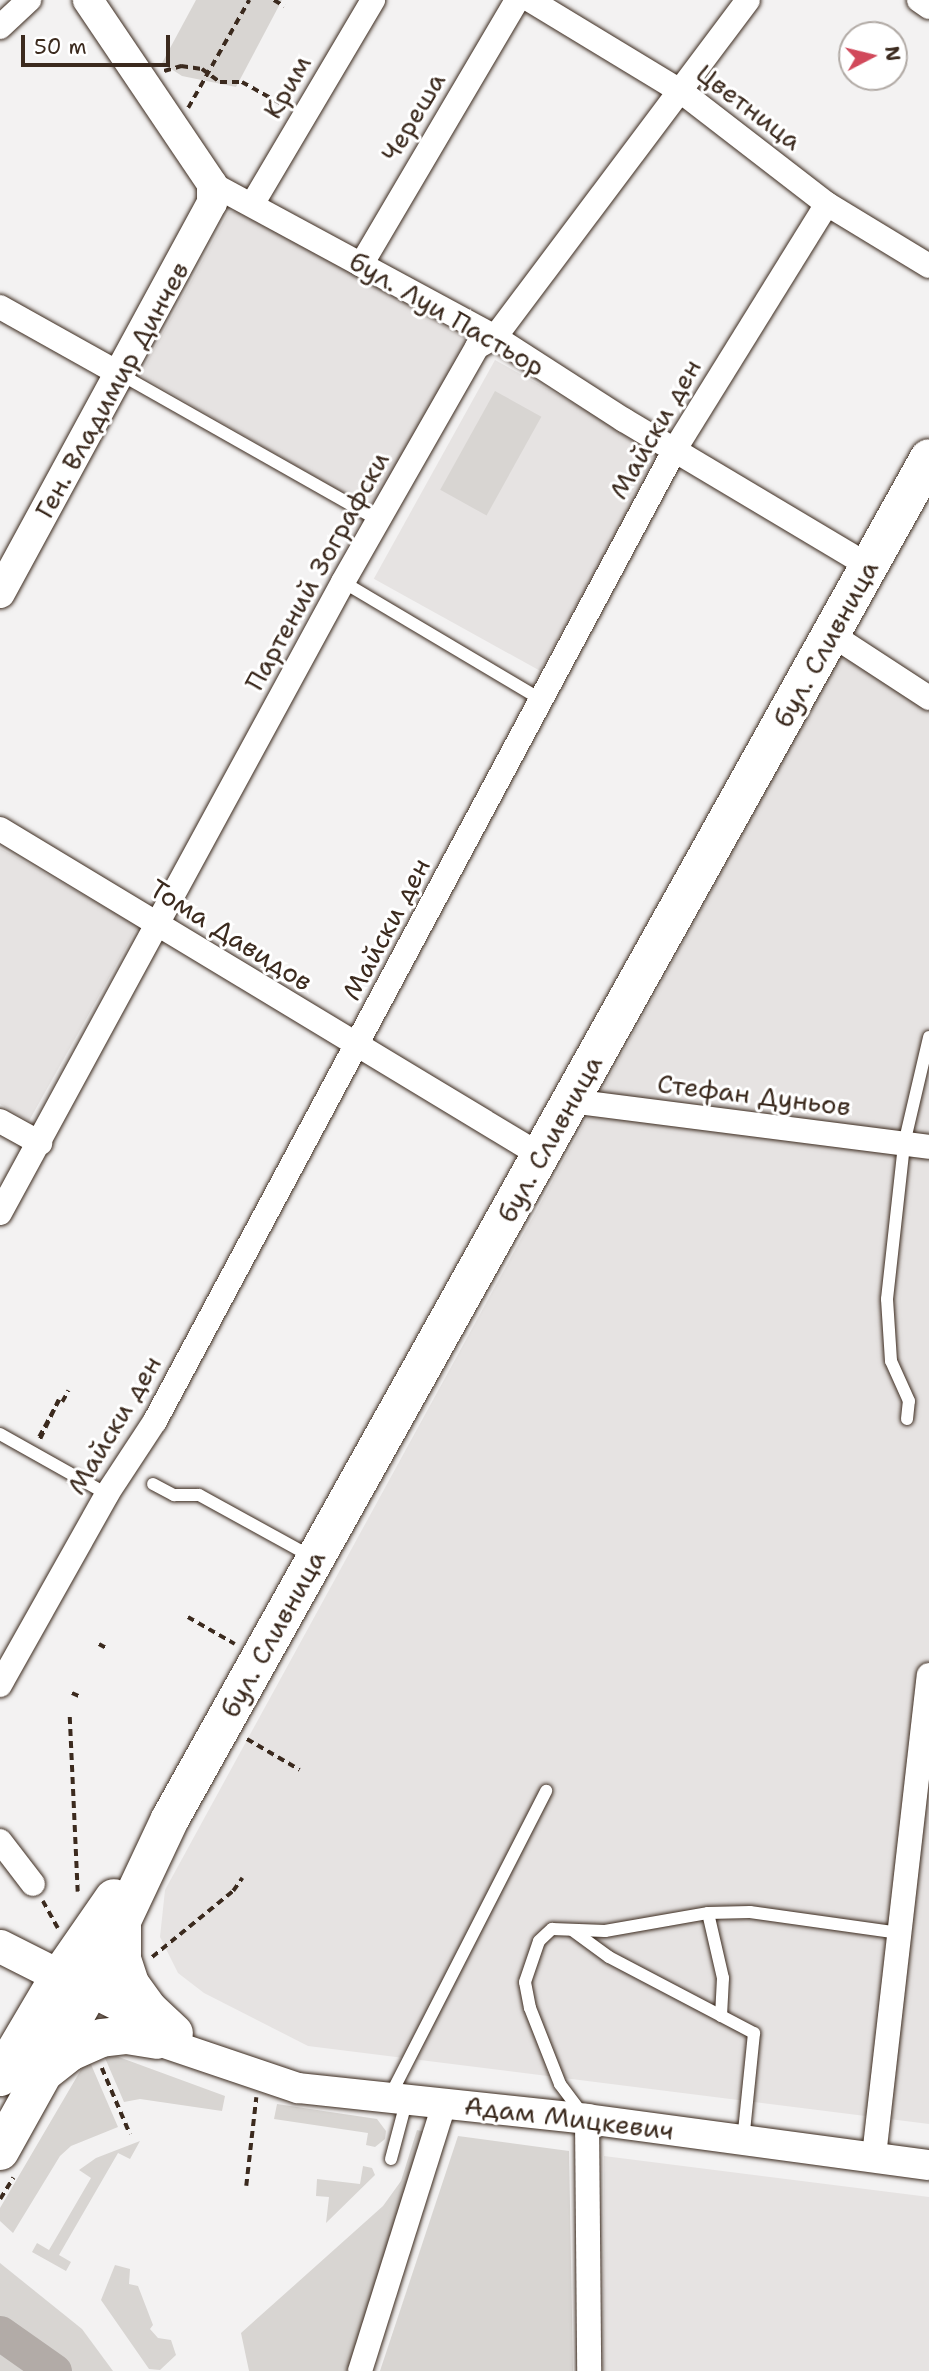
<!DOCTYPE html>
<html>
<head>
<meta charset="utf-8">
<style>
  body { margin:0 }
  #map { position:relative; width:929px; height:2371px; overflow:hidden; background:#f3f2f2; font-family:"Shantell Sans",sans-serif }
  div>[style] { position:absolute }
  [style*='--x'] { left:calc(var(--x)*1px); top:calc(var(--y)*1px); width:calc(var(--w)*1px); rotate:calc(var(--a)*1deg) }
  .built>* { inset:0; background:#e6e3e2; transform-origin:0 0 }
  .green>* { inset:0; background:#d8d5d2; transform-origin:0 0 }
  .river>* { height:35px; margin:-17.5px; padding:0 17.5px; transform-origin:17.5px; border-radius:17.5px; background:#b2aba7 }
  .path>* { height:3.5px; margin-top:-1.75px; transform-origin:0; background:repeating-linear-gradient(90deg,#3b2a1e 0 7px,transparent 0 12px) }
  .roads { filter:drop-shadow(0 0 2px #3b2a1e) drop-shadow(0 0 2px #3b2a1e) }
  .service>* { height:12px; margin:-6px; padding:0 6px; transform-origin:6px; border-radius:6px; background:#fff }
  .minor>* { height:24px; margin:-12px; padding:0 12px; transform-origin:12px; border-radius:12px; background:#fff }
  .tertiary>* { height:30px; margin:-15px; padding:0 15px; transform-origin:15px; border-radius:15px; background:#fff }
  .secondary>* { height:33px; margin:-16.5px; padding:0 16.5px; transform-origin:16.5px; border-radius:16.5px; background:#fff }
  .primary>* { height:38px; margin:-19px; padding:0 19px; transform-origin:19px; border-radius:19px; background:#fff }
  span { translate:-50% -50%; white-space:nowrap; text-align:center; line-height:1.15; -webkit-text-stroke:6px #fff; paint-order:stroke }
  .street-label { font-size:26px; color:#3b2a1e }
  .north { position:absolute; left:838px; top:21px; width:70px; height:70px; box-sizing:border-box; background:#fff; border:2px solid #b1aaa5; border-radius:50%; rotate:83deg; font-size:19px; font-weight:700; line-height:28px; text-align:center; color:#3b2a1e }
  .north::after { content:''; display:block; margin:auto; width:24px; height:32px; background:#d1495b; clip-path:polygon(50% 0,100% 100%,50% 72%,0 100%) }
  .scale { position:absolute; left:21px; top:35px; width:149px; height:32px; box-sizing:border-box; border:4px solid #3b2a1e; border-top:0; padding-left:9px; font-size:21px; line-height:24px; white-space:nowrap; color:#3b2a1e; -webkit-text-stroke:5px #fff; paint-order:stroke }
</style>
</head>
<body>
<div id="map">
  <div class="built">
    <div style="clip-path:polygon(247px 210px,471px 342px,371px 509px,140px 375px,229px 212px)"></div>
    <div style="left:495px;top:360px;width:190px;height:250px;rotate:29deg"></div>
    <div style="clip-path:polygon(841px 654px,929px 711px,929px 2124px,308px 2046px,204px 1993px,178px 1973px,160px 1937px,165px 1890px)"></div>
    <div style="clip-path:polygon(0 848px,138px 926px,29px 1121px,0 1104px)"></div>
    <div style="clip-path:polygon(604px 2156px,929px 2197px,929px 2371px,603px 2371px)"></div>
  </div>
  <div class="green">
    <div style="clip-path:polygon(196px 0,282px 0,236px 87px,182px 76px,162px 63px)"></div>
    <div style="left:495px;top:391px;width:53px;height:113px;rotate:29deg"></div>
    <div style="clip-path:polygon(116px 2056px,225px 2096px,222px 2111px,140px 2099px,124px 2102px,105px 2058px)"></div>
    <div style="clip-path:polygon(90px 2062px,118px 2127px,71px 2146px,60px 2156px,13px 2233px,0 2221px,0 2208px,82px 2068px)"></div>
    <div style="clip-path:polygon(277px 2104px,377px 2119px,386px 2131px,385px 2139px,375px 2147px,366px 2145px,368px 2133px,274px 2119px)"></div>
    <div style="clip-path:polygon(417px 2130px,426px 2132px,350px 2371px,249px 2371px,241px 2333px,383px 2206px,401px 2181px)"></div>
    <div style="clip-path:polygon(458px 2136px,569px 2151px,573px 2371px,380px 2371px)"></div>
    <div style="clip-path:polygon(140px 2141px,130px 2159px,118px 2153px,59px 2255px,71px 2262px,66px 2271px,32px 2252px,37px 2243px,49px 2250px,91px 2178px,79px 2170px,96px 2158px)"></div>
    <div style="clip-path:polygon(363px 2166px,372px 2168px,375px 2175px,326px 2223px,329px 2197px,316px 2196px,317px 2179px,360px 2184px)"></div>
    <div style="clip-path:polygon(0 2263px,82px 2329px,113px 2371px,0 2371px)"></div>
    <div style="clip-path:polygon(115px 2265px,130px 2269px,129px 2284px,138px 2286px,153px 2325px,150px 2329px,158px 2338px,171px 2340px,176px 2355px,160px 2370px,149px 2369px,101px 2300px)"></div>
  </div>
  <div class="river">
    <div style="--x:0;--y:2333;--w:66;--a:35.1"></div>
  </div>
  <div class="path">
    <div style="--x:274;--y:0;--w:12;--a:31"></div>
    <div style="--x:164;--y:71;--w:18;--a:-16"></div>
    <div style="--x:181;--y:66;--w:21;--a:8"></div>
    <div style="--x:202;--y:69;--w:22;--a:36"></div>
    <div style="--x:220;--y:82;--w:22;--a:0"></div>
    <div style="--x:242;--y:82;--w:51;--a:29.1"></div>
    <div style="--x:188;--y:108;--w:124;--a:-60.5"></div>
    <div style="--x:62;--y:1402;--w:13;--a:-61"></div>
    <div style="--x:39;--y:1437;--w:42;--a:-61.6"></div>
    <div style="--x:59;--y:1400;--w:44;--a:115.4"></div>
    <div style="--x:188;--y:1617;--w:54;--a:29.9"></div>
    <div style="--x:99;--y:1644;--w:10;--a:29"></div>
    <div style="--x:72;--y:1693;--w:10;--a:24"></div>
    <div style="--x:70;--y:1717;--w:175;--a:87.4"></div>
    <div style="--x:247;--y:1739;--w:61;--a:30.3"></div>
    <div style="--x:43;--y:1901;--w:31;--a:61"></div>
    <div style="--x:152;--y:1957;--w:104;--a:-39.2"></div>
    <div style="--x:233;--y:1891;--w:16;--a:-55"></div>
    <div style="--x:102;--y:2068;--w:72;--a:67"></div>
    <div style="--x:246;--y:2186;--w:89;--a:-83.5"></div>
    <div style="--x:0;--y:2199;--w:25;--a:-58"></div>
  </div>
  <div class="roads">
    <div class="service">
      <div style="--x:120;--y:374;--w:296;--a:29.5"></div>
      <div style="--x:343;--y:582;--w:231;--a:30.7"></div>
      <div style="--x:907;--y:1419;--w:18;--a:-84"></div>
      <div style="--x:909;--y:1401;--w:44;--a:-114.2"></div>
      <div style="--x:891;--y:1361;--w:62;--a:-93.7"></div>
      <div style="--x:887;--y:1299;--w:156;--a:-83.7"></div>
      <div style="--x:904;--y:1144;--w:110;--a:-76.8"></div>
      <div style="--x:0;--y:1434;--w:123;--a:29.3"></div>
      <div style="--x:153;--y:1484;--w:24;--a:28"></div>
      <div style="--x:174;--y:1495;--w:25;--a:0"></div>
      <div style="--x:199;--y:1495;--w:129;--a:28.8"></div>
      <div style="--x:708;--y:1913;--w:67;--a:77"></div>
      <div style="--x:723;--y:1978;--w:38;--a:93"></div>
      <div style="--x:572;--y:1930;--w:46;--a:36.1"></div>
      <div style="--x:609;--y:1957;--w:164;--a:27.7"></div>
      <div style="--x:754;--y:2033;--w:109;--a:95.8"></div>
      <div style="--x:390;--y:2096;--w:343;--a:-62.9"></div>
      <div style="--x:584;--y:2116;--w:40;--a:-127"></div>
      <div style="--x:560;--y:2084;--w:82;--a:-111.5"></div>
      <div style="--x:530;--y:2008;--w:26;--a:-101"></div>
      <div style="--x:525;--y:1982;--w:43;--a:-71.1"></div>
      <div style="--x:539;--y:1941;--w:18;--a:-43"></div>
      <div style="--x:552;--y:1929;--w:53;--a:2.2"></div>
      <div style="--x:605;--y:1931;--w:105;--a:-9.9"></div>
      <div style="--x:708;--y:1913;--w:42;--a:-1.4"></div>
      <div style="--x:750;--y:1912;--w:151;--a:8"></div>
      <div style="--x:391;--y:2159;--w:62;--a:-75.1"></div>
    </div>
    <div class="minor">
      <div style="--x:530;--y:0;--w:178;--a:31.2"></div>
      <div style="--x:682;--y:92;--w:183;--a:37.7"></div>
      <div style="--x:827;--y:204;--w:119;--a:31.3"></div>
      <div style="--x:919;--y:0;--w:12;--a:35"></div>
      <div style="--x:0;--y:27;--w:40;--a:-43"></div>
      <div style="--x:212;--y:184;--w:322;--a:28.4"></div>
      <div style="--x:495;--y:337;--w:153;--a:32.8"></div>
      <div style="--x:624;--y:420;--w:285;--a:30.8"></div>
      <div style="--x:253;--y:203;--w:236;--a:-59.4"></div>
      <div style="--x:361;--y:265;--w:308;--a:-59.5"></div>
      <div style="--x:0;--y:307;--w:137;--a:29.2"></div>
      <div style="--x:831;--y:634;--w:117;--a:33.1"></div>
      <div style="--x:0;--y:829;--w:631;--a:31.12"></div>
      <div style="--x:571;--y:1101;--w:361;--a:7.3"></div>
      <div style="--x:0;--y:1121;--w:46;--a:28.8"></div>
      <div style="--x:0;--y:1213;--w:718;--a:-61.47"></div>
      <div style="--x:343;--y:582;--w:271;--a:-60.3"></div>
      <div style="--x:477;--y:347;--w:21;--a:-29"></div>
      <div style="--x:495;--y:337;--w:421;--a:-53.1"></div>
      <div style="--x:0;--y:1685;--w:219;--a:-60.7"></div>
      <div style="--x:107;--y:1494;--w:87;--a:-56.7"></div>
      <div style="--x:155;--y:1421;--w:1102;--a:-61.85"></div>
      <div style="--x:675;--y:449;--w:288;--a:-58.2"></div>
      <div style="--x:0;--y:1841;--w:54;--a:52.5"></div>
      <div style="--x:587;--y:2119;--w:252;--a:89.5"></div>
      <div style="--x:874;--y:2156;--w:484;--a:-83.5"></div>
      <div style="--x:360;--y:2371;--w:282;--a:-72.5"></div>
    </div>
    <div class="tertiary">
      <div style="--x:0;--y:593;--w:444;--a:-61.5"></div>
      <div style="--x:212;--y:203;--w:19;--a:-90"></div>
      <div style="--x:212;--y:184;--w:222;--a:-124"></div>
      <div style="--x:89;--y:1991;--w:80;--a:26.6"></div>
      <div style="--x:144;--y:2036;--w:163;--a:18.7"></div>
      <div style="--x:298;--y:2088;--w:291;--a:6.1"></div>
      <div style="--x:587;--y:2119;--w:345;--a:7.7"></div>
    </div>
    <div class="secondary">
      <div style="--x:0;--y:1946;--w:91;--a:26.8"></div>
    </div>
    <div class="primary">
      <div style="--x:122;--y:1924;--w:35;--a:90"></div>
      <div style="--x:122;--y:1959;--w:26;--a:72"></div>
      <div style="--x:130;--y:1984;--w:32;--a:54"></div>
      <div style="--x:149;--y:2010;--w:34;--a:43"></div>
      <div style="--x:47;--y:2070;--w:29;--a:-38"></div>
      <div style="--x:70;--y:2052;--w:34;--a:-24"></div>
      <div style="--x:101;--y:2038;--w:26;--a:-7"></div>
      <div style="--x:127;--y:2035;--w:30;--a:9"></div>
      <div style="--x:0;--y:2077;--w:116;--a:-59.5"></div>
      <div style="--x:59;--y:1977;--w:96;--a:-55.2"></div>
      <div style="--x:0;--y:2151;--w:183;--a:-60.9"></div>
      <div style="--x:89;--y:1991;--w:190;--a:-64.8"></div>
      <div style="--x:170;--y:1819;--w:1558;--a:-60.85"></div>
    </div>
  </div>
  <div class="street-label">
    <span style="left:287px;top:87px;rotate:-60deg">Крим</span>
    <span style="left:749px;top:107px;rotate:37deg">Цветница</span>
    <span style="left:413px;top:117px;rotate:-59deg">Череша</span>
    <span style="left:447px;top:314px;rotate:30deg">бул. Луи Пастьор</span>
    <span style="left:112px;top:390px;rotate:-61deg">Ген. Владимир Динчев</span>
    <span style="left:655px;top:429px;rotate:-60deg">Майски ден</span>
    <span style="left:317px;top:571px;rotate:-61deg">Партений Зографски</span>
    <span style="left:826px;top:644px;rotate:-61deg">бул. Сливница</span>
    <span style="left:386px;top:929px;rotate:-62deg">Майски ден</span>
    <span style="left:231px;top:935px;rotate:32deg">Тома Давидов</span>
    <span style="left:754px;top:1095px;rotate:7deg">Стефан Дуньов</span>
    <span style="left:550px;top:1139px;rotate:-61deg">бул. Сливница</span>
    <span style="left:114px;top:1425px;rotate:-59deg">Майски ден</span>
    <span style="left:273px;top:1634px;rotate:-61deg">бул. Сливница</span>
    <span style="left:569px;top:2118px;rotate:7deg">Адам Мицкевич</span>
  </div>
  <div class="north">N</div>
  <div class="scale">50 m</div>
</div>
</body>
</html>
